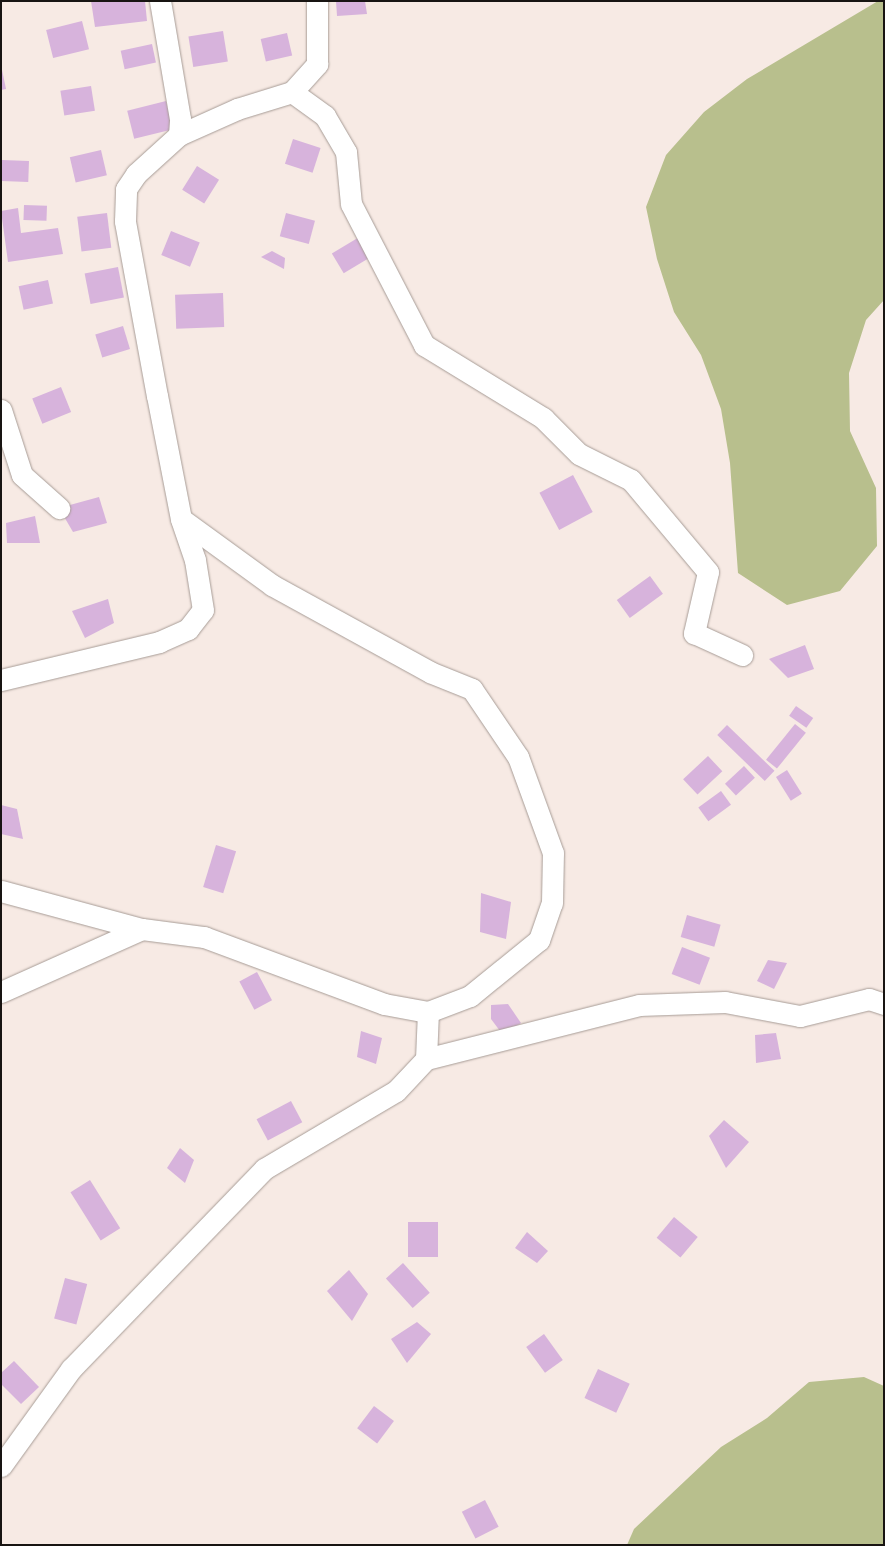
<!DOCTYPE html>
<html>
<head>
<meta charset="utf-8">
<style>
  body { margin:0 }
  #map { position:relative; width:885px; height:1546px; overflow:hidden; background:#f7eae4; font-family:"Times New Roman",serif }
  div>[style] { position:absolute }
  [style*='--x'] { left:calc(var(--x)*1px); top:calc(var(--y)*1px); width:calc(var(--w)*1px); rotate:calc(var(--a)*1deg) }
  .forest>* { inset:0; background:#b8bf8d }
  .building>* { inset:0; background:#d7b3dc; transform-origin:0 0 }
  .roads { filter:drop-shadow(0 0 1px #a79c96) drop-shadow(0 0 1px #a79c96) }
  .minor>* { height:21px; margin:-10.5px; padding:0 10.5px; transform-origin:10.5px; border-radius:10.5px; background:#fff }
  span { translate:-50% -50%; white-space:nowrap; text-align:center; line-height:1.15; -webkit-text-stroke:4.5px #fef9f7; paint-order:stroke }
  .frame { position:absolute; inset:0; border:2px solid #181412; pointer-events:none }
</style>
</head>
<body>
<div id="map">
  <div class="forest">
    <div style="clip-path:polygon(878px 1px,884px 1px,884px 300px,866px 320px,849px 373px,850px 431px,876px 488px,877px 546px,840px 591px,787px 605px,738px 573px,730px 463px,721px 409px,701px 355px,674px 312px,657px 259px,646px 207px,666px 155px,704px 112px,747px 79px)"></div>
    <div style="clip-path:polygon(864px 1377px,884px 1386px,884px 1545px,627px 1545px,634px 1529px,721px 1447px,767px 1418px,809px 1382px)"></div>
  </div>
  <div class="building">
    <div style="clip-path:polygon(91px 1px,145px 1px,147px 21px,95px 27px)"></div>
    <div style="clip-path:polygon(336px 1px,365px 1px,367px 14px,337px 16px)"></div>
    <div style="left:82px;top:21px;width:29px;height:37px;rotate:76deg"></div>
    <div style="left:223px;top:31px;width:31px;height:35px;rotate:81deg"></div>
    <div style="left:287px;top:33px;width:23px;height:27px;rotate:77deg"></div>
    <div style="left:152px;top:44px;width:19px;height:32px;rotate:78deg"></div>
    <div style="clip-path:polygon(1px 65px,6px 89px,1px 90px)"></div>
    <div style="left:91px;top:86px;width:25px;height:31px;rotate:81deg"></div>
    <div style="left:166px;top:101px;width:29px;height:40px;rotate:76deg"></div>
    <div style="left:293px;top:139px;width:29px;height:26px;rotate:18deg"></div>
    <div style="left:101px;top:150px;width:26px;height:32px;rotate:77deg"></div>
    <div style="left:2px;top:160px;width:27px;height:21px;rotate:2deg"></div>
    <div style="left:197px;top:166px;width:26px;height:28px;rotate:32deg"></div>
    <div style="left:24px;top:205px;width:23px;height:15px;rotate:2deg"></div>
    <div style="clip-path:polygon(18px 208px,21px 233px,58px 228px,63px 254px,8px 262px,1px 211px)"></div>
    <div style="left:107px;top:213px;width:35px;height:30px;rotate:83deg"></div>
    <div style="left:286px;top:213px;width:30px;height:24px;rotate:15deg"></div>
    <div style="left:171px;top:231px;width:31px;height:26px;rotate:22deg"></div>
    <div style="left:361px;top:236px;width:23px;height:34px;rotate:59deg"></div>
    <div style="clip-path:polygon(272px 251px,285px 258px,284px 269px,261px 257px)"></div>
    <div style="left:118px;top:267px;width:31px;height:34px;rotate:79deg"></div>
    <div style="left:48px;top:280px;width:24px;height:30px;rotate:78deg"></div>
    <div style="left:223px;top:293px;width:34px;height:48px;rotate:88deg"></div>
    <div style="left:123px;top:326px;width:24px;height:29px;rotate:73deg"></div>
    <div style="left:61px;top:387px;width:27px;height:31px;rotate:68deg"></div>
    <div style="left:573px;top:475px;width:42px;height:38px;rotate:62deg"></div>
    <div style="clip-path:polygon(99px 497px,107px 523px,73px 532px,59px 508px)"></div>
    <div style="clip-path:polygon(35px 516px,40px 543px,7px 543px,6px 523px)"></div>
    <div style="left:650px;top:576px;width:22px;height:41px;rotate:54deg"></div>
    <div style="clip-path:polygon(108px 599px,114px 623px,85px 638px,72px 611px)"></div>
    <div style="clip-path:polygon(805px 645px,814px 669px,788px 678px,769px 659px)"></div>
    <div style="left:796px;top:706px;width:21px;height:12px;rotate:35deg"></div>
    <div style="left:795px;top:724px;width:14px;height:46px;rotate:39deg"></div>
    <div style="left:727px;top:725px;width:66px;height:14px;rotate:44deg"></div>
    <div style="left:708px;top:756px;width:21px;height:34px;rotate:47deg"></div>
    <div style="left:744px;top:766px;width:16px;height:26px;rotate:47deg"></div>
    <div style="left:787px;top:770px;width:28px;height:13px;rotate:58deg"></div>
    <div style="left:721px;top:791px;width:17px;height:28px;rotate:54deg"></div>
    <div style="clip-path:polygon(1px 805px,17px 809px,23px 839px,1px 834px)"></div>
    <div style="left:216px;top:845px;width:21px;height:44px;rotate:17deg"></div>
    <div style="clip-path:polygon(481px 893px,511px 902px,506px 939px,480px 932px)"></div>
    <div style="left:687px;top:915px;width:35px;height:23px;rotate:16deg"></div>
    <div style="left:682px;top:947px;width:30px;height:29px;rotate:21deg"></div>
    <div style="clip-path:polygon(768px 960px,787px 963px,774px 989px,757px 981px)"></div>
    <div style="left:257px;top:972px;width:32px;height:20px;rotate:62deg"></div>
    <div style="clip-path:polygon(508px 1004px,521px 1023px,503px 1035px,491px 1019px,491px 1005px)"></div>
    <div style="clip-path:polygon(361px 1031px,382px 1038px,376px 1064px,357px 1057px)"></div>
    <div style="clip-path:polygon(776px 1033px,781px 1059px,756px 1063px,755px 1035px)"></div>
    <div style="left:291px;top:1101px;width:24px;height:39px;rotate:62deg"></div>
    <div style="clip-path:polygon(724px 1120px,749px 1142px,726px 1168px,709px 1136px)"></div>
    <div style="clip-path:polygon(180px 1148px,194px 1160px,185px 1183px,167px 1168px)"></div>
    <div style="left:90px;top:1180px;width:57px;height:23px;rotate:58deg"></div>
    <div style="left:674px;top:1217px;width:31px;height:27px;rotate:40deg"></div>
    <div style="left:408px;top:1222px;width:30px;height:35px"></div>
    <div style="clip-path:polygon(527px 1232px,548px 1251px,537px 1263px,515px 1248px)"></div>
    <div style="left:403px;top:1263px;width:40px;height:23px;rotate:48deg"></div>
    <div style="clip-path:polygon(349px 1270px,368px 1294px,352px 1321px,327px 1291px)"></div>
    <div style="left:65px;top:1278px;width:23px;height:42px;rotate:15deg"></div>
    <div style="clip-path:polygon(417px 1322px,431px 1334px,407px 1363px,391px 1339px)"></div>
    <div style="left:544px;top:1334px;width:32px;height:22px;rotate:54deg"></div>
    <div style="clip-path:polygon(14px 1361px,39px 1387px,21px 1404px,1px 1384px,1px 1373px)"></div>
    <div style="left:598px;top:1369px;width:35px;height:32px;rotate:25deg"></div>
    <div style="left:374px;top:1406px;width:25px;height:28px;rotate:37deg"></div>
    <div style="left:485px;top:1500px;width:30px;height:26px;rotate:63deg"></div>
  </div>
  <div class="roads">
    <div class="minor">
      <div style="--x:292;--y:92;--w:41;--a:36"></div>
      <div style="--x:325;--y:116;--w:42;--a:59.7"></div>
      <div style="--x:346;--y:152;--w:52;--a:84.5"></div>
      <div style="--x:351;--y:204;--w:159;--a:62.6"></div>
      <div style="--x:424;--y:345;--w:140;--a:31.5"></div>
      <div style="--x:543;--y:418;--w:51;--a:45"></div>
      <div style="--x:579;--y:454;--w:58;--a:26.6"></div>
      <div style="--x:631;--y:480;--w:120;--a:50.1"></div>
      <div style="--x:708;--y:572;--w:63;--a:102.9"></div>
      <div style="--x:694;--y:633;--w:53;--a:24.6"></div>
      <div style="--x:179;--y:135;--w:64;--a:-24.1"></div>
      <div style="--x:237;--y:109;--w:58;--a:-17.2"></div>
      <div style="--x:292;--y:92;--w:38;--a:-48"></div>
      <div style="--x:317;--y:64;--w:63;--a:-90"></div>
      <div style="--x:1;--y:410;--w:68;--a:72.1"></div>
      <div style="--x:22;--y:475;--w:50;--a:41.7"></div>
      <div style="--x:1;--y:680;--w:163;--a:-13.5"></div>
      <div style="--x:159;--y:642;--w:32;--a:-24"></div>
      <div style="--x:188;--y:629;--w:24;--a:-52"></div>
      <div style="--x:203;--y:610;--w:51;--a:-99.1"></div>
      <div style="--x:195;--y:560;--w:43;--a:-108.9"></div>
      <div style="--x:181;--y:519;--w:125;--a:-101"></div>
      <div style="--x:157;--y:396;--w:178;--a:-100.4"></div>
      <div style="--x:125;--y:221;--w:32;--a:-88"></div>
      <div style="--x:126;--y:189;--w:18;--a:-56"></div>
      <div style="--x:136;--y:174;--w:58;--a:-42.2"></div>
      <div style="--x:179;--y:135;--w:16;--a:-86"></div>
      <div style="--x:180;--y:119;--w:120;--a:-99.6"></div>
      <div style="--x:1;--y:891;--w:146;--a:15.1"></div>
      <div style="--x:1;--y:992;--w:154;--a:-24.1"></div>
      <div style="--x:142;--y:929;--w:63;--a:7.4"></div>
      <div style="--x:204;--y:937;--w:192;--a:20.4"></div>
      <div style="--x:384;--y:1004;--w:45;--a:10.3"></div>
      <div style="--x:428;--y:1012;--w:45;--a:-20.9"></div>
      <div style="--x:470;--y:996;--w:89;--a:-39.1"></div>
      <div style="--x:539;--y:940;--w:39;--a:-71"></div>
      <div style="--x:552;--y:903;--w:50;--a:-88.9"></div>
      <div style="--x:553;--y:853;--w:102;--a:-110"></div>
      <div style="--x:518;--y:757;--w:82;--a:-124.1"></div>
      <div style="--x:472;--y:689;--w:45;--a:-158"></div>
      <div style="--x:430;--y:672;--w:180;--a:-151.2"></div>
      <div style="--x:272;--y:585;--w:112;--a:-144"></div>
      <div style="--x:426;--y:1059;--w:220;--a:-14.2"></div>
      <div style="--x:639;--y:1005;--w:86;--a:-2"></div>
      <div style="--x:725;--y:1002;--w:76;--a:10.6"></div>
      <div style="--x:800;--y:1016;--w:71;--a:-13.8"></div>
      <div style="--x:869;--y:999;--w:16;--a:18"></div>
      <div style="--x:1;--y:1466;--w:120;--a:-54.2"></div>
      <div style="--x:71;--y:1369;--w:278;--a:-46"></div>
      <div style="--x:264;--y:1169;--w:153;--a:-30.6"></div>
      <div style="--x:396;--y:1091;--w:44;--a:-46.8"></div>
      <div style="--x:426;--y:1059;--w:47;--a:-87.6"></div>
    </div>
  </div>
  <div class="frame"></div>
</div>
</body>
</html>
